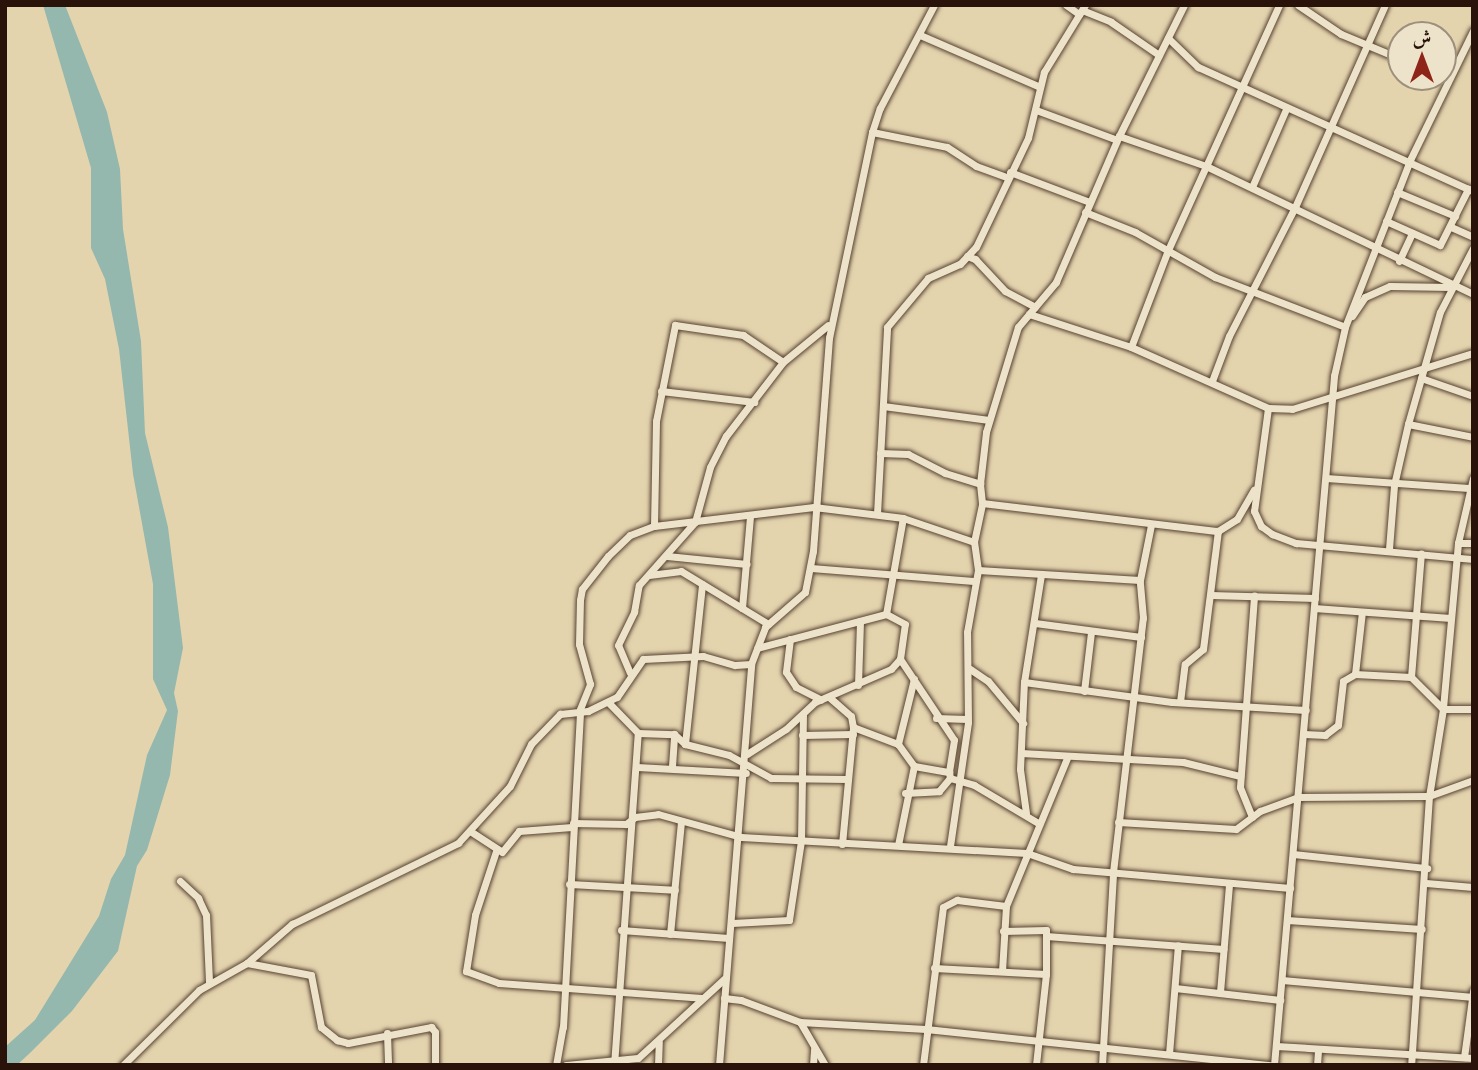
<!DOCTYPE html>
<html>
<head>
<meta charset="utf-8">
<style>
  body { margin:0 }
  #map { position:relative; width:1478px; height:1070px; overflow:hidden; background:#e4d4ae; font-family:"Gentium Book Plus",Amiri,serif }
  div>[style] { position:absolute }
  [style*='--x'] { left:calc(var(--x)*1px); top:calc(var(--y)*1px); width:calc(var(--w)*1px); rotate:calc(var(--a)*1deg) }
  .water>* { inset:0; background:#95b8ae }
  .roads { filter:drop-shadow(0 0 2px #574232) drop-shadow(0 0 2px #574232) }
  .street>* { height:7px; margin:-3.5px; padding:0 3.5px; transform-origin:3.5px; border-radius:3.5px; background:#ede3ca }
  span { translate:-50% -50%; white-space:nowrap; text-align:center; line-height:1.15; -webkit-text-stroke:5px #ede3ca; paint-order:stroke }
  .frame { position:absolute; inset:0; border:7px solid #281209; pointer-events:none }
  .north { position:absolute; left:1387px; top:21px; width:70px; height:70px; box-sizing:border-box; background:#ede3ca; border:2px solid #9e8f7d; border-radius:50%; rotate:0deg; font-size:19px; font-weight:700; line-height:28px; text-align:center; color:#281209 }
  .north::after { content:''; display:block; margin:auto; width:24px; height:32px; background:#8f2418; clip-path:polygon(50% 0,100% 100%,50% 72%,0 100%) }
</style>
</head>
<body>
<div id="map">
  <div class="water">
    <div style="clip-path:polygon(43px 5px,65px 5px,107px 112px,120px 169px,123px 229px,141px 341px,145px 433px,168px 527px,183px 648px,174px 693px,178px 711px,170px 775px,147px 850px,137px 866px,118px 951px,72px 1011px,31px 1052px,17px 1065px,5px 1065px,5px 1047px,35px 1020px,99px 916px,111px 879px,125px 855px,147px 755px,167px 710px,153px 679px,153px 584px,133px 474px,119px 349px,105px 279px,91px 248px,91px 168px)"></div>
  </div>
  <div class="roads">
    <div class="street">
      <div style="--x:1066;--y:5;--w:16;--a:35"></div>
      <div style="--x:1298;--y:5;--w:52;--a:34"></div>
      <div style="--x:1341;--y:34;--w:65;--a:22.6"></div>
      <div style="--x:1082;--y:10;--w:31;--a:22"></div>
      <div style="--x:1111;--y:22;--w:58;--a:34.5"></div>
      <div style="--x:920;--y:35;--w:129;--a:23.4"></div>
      <div style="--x:1168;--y:38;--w:42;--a:44"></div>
      <div style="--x:1198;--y:67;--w:302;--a:24.3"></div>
      <div style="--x:1036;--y:110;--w:86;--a:20.3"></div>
      <div style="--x:872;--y:132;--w:76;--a:11.3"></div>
      <div style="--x:947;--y:147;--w:35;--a:33"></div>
      <div style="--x:976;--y:166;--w:33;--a:20"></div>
      <div style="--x:1119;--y:136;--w:92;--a:19"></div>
      <div style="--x:1206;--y:166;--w:296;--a:25.6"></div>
      <div style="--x:1010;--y:172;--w:85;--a:20.6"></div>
      <div style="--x:1252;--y:187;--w:85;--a:-66.4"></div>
      <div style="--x:1397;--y:192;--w:63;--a:22.5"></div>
      <div style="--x:1085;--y:212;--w:54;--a:21.8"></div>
      <div style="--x:1135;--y:232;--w:92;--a:29.4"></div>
      <div style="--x:1215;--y:277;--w:139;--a:21"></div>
      <div style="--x:1386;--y:221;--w:59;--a:24"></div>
      <div style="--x:1440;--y:245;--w:63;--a:-63.4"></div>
      <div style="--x:1451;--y:227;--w:24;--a:24"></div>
      <div style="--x:967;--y:256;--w:9;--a:21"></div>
      <div style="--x:975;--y:259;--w:44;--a:46.8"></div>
      <div style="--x:1005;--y:291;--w:34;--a:28"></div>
      <div style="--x:1399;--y:261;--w:31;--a:-65"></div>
      <div style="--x:1029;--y:314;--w:107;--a:17.9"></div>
      <div style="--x:1131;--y:347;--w:150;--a:24"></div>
      <div style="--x:1268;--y:408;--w:24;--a:2"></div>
      <div style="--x:1292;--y:409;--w:189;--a:-17.2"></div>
      <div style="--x:1352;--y:316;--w:23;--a:-56"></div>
      <div style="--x:1365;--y:297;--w:27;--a:-24"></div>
      <div style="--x:1390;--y:286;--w:60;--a:1"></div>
      <div style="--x:1131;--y:347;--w:104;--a:-69.1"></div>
      <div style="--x:1168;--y:250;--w:269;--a:-65.6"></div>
      <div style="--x:1421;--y:378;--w:55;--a:19.1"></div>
      <div style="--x:1212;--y:381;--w:48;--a:-69.3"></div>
      <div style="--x:1229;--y:336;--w:145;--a:-62.9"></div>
      <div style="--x:1295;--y:207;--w:221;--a:-66"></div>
      <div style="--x:661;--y:391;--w:94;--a:6.7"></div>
      <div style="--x:883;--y:406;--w:107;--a:7.5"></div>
      <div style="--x:1268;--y:408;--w:104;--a:97.7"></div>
      <div style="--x:1254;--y:511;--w:17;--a:65"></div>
      <div style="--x:1261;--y:526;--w:14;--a:36"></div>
      <div style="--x:1272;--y:534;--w:26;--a:21"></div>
      <div style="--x:1296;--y:543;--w:178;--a:5.2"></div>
      <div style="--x:1408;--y:424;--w:66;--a:11.3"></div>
      <div style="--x:880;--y:453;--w:28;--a:2"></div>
      <div style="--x:908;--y:454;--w:42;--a:27.2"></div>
      <div style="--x:945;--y:473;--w:37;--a:17"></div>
      <div style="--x:980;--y:484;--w:52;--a:-83.4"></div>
      <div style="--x:986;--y:432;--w:110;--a:-73.1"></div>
      <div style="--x:1018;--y:327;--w:59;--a:-49.8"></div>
      <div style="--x:1056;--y:282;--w:159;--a:-66.7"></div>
      <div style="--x:1119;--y:136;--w:146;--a:-63.6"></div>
      <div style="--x:1326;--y:478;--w:143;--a:4"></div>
      <div style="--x:1473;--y:478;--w:67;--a:103"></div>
      <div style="--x:1458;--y:543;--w:167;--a:95.2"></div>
      <div style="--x:1443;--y:709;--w:30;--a:0"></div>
      <div style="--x:980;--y:484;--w:19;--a:84"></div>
      <div style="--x:982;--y:503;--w:238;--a:6.8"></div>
      <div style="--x:1218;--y:531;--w:22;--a:-32"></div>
      <div style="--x:1237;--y:519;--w:34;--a:-60"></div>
      <div style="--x:877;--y:514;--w:187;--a:-86.9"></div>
      <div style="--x:887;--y:327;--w:64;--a:-50.1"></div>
      <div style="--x:928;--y:278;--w:35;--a:-24"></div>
      <div style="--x:960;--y:264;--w:23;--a:-47"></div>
      <div style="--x:976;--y:247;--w:121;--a:-64.5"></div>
      <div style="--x:1028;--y:138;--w:68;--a:-76.4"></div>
      <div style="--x:1044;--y:72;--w:79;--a:-58.5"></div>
      <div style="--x:654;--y:526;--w:105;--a:-88.9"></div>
      <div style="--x:656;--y:421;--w:98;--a:-78.8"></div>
      <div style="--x:675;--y:325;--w:69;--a:8.4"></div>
      <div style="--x:743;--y:335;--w:48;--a:34"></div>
      <div style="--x:1458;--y:543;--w:15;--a:0"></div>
      <div style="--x:1389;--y:549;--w:64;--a:-85.5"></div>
      <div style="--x:1394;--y:485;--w:63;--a:-77.1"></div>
      <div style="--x:1408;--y:424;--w:116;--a:-74.1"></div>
      <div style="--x:1440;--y:312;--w:72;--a:-62.7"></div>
      <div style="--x:667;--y:556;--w:80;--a:5.7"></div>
      <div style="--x:811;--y:568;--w:163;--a:4.6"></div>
      <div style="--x:978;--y:570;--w:162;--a:3.5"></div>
      <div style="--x:649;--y:575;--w:32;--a:-7"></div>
      <div style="--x:681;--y:571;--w:102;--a:31.3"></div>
      <div style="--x:1211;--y:595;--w:104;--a:1.7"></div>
      <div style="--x:742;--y:608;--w:92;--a:-85"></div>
      <div style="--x:1314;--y:608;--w:137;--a:4.2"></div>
      <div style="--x:886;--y:614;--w:97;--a:-80"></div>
      <div style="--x:1035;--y:623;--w:107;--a:7.5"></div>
      <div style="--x:790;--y:639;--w:33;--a:97"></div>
      <div style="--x:786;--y:672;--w:18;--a:56"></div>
      <div style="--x:796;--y:687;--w:28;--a:27"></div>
      <div style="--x:900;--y:659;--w:97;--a:56.3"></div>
      <div style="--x:954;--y:740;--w:32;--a:99"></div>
      <div style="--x:970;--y:669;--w:22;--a:34"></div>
      <div style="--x:988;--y:681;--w:55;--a:50.2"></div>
      <div style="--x:630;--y:673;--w:30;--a:-113"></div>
      <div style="--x:618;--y:645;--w:37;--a:-64"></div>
      <div style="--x:634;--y:612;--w:27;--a:-80"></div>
      <div style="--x:639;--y:585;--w:84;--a:-48.4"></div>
      <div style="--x:695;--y:522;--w:57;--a:-74.7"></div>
      <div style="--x:710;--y:467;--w:35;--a:-63"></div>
      <div style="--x:726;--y:436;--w:93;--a:-52.4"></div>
      <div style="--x:783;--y:362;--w:58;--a:-39.4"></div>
      <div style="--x:1355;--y:674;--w:56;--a:3.1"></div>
      <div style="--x:1411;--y:677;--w:45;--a:45"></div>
      <div style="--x:1443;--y:709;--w:88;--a:99.1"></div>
      <div style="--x:1429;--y:796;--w:270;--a:93.8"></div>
      <div style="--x:1411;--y:677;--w:124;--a:-85.4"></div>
      <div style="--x:1024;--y:682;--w:149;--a:7.7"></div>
      <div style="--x:1172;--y:702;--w:134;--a:3.4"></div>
      <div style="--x:858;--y:685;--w:64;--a:-88.2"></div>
      <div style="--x:1084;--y:691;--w:59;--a:-83.2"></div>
      <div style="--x:829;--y:697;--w:29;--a:41"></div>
      <div style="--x:851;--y:716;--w:11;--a:80"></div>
      <div style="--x:853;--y:727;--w:48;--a:20.7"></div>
      <div style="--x:898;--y:744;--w:27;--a:54"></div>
      <div style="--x:914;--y:766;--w:36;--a:10"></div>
      <div style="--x:949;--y:772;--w:6;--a:81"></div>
      <div style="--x:950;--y:778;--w:25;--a:16"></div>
      <div style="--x:974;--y:785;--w:74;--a:30.7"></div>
      <div style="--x:608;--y:702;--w:43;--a:45.9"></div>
      <div style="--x:638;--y:733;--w:36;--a:2"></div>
      <div style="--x:674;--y:734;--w:15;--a:42"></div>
      <div style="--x:685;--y:744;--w:45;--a:14"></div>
      <div style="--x:729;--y:755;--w:48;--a:28.7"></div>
      <div style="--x:771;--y:778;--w:76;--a:0.8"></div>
      <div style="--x:1180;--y:702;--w:38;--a:-83"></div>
      <div style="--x:1185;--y:664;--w:23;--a:-40"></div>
      <div style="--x:1203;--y:649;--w:119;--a:-82.8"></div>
      <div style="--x:936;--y:718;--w:31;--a:2"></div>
      <div style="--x:1304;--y:734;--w:21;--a:3"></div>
      <div style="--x:1325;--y:735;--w:16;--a:-38"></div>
      <div style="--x:1338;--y:725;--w:44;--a:-83.5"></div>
      <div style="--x:1343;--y:681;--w:14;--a:-30"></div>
      <div style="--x:1355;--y:674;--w:62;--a:-83.6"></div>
      <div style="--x:802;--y:735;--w:51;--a:-1.1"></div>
      <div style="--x:685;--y:744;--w:161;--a:-83.9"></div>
      <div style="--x:898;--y:744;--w:67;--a:-76.2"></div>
      <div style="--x:1021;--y:753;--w:162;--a:3.2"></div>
      <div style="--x:1183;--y:762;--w:59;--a:13.8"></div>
      <div style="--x:747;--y:754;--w:46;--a:-32.7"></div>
      <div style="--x:786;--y:729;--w:40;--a:-43"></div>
      <div style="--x:815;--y:702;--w:83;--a:-23.5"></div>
      <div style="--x:891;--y:669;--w:13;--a:-48"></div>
      <div style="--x:900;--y:659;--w:35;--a:-82"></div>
      <div style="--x:905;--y:624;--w:21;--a:-152"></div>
      <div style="--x:886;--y:614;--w:133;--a:165.2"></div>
      <div style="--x:672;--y:766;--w:32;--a:-86"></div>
      <div style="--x:637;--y:767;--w:109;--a:3.2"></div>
      <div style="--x:905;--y:793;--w:34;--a:-3"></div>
      <div style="--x:939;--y:791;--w:17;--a:-50"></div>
      <div style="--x:1026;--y:813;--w:44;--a:-97.8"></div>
      <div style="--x:1020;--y:769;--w:87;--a:-87.4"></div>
      <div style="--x:1024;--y:682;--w:108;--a:-81"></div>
      <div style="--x:1252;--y:817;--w:32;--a:-112"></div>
      <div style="--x:1240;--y:787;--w:192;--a:-85.8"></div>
      <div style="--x:1118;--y:822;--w:118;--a:3.4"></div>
      <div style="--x:1236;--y:829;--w:30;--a:-37"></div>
      <div style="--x:1260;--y:811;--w:40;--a:-20.2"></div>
      <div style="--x:1298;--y:797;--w:131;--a:-0.4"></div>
      <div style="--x:1429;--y:796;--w:47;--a:-20"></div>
      <div style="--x:573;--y:823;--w:53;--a:1.1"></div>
      <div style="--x:626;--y:824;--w:11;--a:-38"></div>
      <div style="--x:635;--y:817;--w:23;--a:-7"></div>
      <div style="--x:658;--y:814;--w:86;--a:15.5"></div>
      <div style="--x:741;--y:837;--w:286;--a:3.2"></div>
      <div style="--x:1027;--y:853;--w:49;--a:19.2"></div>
      <div style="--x:1073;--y:869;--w:218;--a:5"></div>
      <div style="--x:470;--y:831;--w:38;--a:33"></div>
      <div style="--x:502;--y:852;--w:27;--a:-51"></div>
      <div style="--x:519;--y:831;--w:53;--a:-4.3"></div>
      <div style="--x:842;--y:844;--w:118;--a:-84.6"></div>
      <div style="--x:898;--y:845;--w:81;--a:-78.6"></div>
      <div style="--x:950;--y:846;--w:125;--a:-81.7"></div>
      <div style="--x:968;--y:722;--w:90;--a:-90.6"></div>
      <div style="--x:967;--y:632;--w:63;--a:-79.9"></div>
      <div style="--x:978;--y:570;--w:28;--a:-98"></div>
      <div style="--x:974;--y:542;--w:40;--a:-78"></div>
      <div style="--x:496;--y:851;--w:67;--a:108.2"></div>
      <div style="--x:475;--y:915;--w:57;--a:99.1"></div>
      <div style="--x:466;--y:971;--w:35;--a:20"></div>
      <div style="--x:499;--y:983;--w:203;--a:4.2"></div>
      <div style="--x:1293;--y:854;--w:135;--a:6"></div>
      <div style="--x:180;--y:881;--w:25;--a:43"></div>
      <div style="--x:198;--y:898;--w:19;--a:65"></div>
      <div style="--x:206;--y:915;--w:67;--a:87.4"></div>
      <div style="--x:1426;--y:883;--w:47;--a:4.9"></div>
      <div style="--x:569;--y:884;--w:106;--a:3.2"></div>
      <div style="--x:1287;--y:920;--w:135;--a:3.8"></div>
      <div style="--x:732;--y:923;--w:57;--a:-3"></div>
      <div style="--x:789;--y:920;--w:80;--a:-81.4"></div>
      <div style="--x:801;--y:841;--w:127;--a:-89.1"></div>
      <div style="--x:621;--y:930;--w:108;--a:4.2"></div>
      <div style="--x:1003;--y:931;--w:43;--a:-1.3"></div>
      <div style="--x:1046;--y:930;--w:44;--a:90"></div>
      <div style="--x:1046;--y:974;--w:92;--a:96.3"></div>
      <div style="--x:670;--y:934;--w:113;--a:-84.4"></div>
      <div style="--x:1046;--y:936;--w:178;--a:4.2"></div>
      <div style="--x:247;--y:963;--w:65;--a:10.6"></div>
      <div style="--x:311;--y:975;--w:53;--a:79.1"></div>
      <div style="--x:321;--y:1027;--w:21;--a:39"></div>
      <div style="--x:337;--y:1040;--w:11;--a:15"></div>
      <div style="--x:348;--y:1043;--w:85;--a:-10.9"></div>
      <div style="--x:431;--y:1027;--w:6;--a:51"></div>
      <div style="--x:435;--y:1032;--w:33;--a:90"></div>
      <div style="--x:934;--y:968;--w:112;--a:3.1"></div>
      <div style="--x:1002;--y:971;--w:65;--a:-86.5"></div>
      <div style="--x:1006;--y:906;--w:160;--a:-67.6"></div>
      <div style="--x:1282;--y:980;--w:192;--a:5.1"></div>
      <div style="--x:1175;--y:988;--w:106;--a:6.5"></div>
      <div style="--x:1220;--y:992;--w:108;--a:-85.2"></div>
      <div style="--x:724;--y:998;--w:17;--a:7"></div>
      <div style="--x:741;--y:1000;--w:63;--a:20.4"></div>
      <div style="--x:800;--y:1022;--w:126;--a:3.2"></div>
      <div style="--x:926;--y:1029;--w:346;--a:6"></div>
      <div style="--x:800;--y:1022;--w:50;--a:59.8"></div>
      <div style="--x:387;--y:1033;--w:32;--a:88"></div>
      <div style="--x:1276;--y:1046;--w:197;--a:3.5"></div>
      <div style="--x:1169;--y:1054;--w:109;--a:-85.3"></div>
      <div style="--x:1464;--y:1057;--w:67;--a:-82.2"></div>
      <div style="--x:123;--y:1065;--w:107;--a:-44.6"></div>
      <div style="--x:199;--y:990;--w:55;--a:-29.4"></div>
      <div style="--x:247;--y:963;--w:60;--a:-40.9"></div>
      <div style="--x:292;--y:924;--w:185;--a:-26"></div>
      <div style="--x:458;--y:843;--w:77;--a:-47.6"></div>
      <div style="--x:510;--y:786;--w:47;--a:-63.4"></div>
      <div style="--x:531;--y:744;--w:42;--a:-46"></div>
      <div style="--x:560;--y:714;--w:28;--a:-6"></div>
      <div style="--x:588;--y:711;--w:32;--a:-26"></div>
      <div style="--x:617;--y:697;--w:46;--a:-55.6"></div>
      <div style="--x:643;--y:659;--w:60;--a:-2.9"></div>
      <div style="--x:703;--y:656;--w:33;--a:16"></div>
      <div style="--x:735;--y:665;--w:16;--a:-4"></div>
      <div style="--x:556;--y:1065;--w:39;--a:-80"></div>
      <div style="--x:563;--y:1027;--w:318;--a:-86.9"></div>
      <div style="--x:580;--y:709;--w:27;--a:-68"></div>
      <div style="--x:590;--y:684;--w:41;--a:-105.4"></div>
      <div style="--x:579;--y:644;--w:44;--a:-88.7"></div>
      <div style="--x:580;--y:600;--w:11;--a:-80"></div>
      <div style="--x:582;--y:589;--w:42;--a:-51.8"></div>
      <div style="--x:608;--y:556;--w:30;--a:-44"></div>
      <div style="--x:630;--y:535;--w:26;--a:-21"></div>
      <div style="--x:654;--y:526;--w:161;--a:-6.8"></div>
      <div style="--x:814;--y:507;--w:90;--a:7"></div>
      <div style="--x:903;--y:518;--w:75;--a:18.7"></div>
      <div style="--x:566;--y:1065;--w:72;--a:-5.6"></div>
      <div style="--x:638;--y:1058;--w:117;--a:-42.6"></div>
      <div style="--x:614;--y:1065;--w:333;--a:-85.9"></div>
      <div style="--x:658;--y:1065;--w:23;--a:-88"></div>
      <div style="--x:719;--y:1065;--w:402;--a:-85.4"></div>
      <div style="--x:751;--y:664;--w:40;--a:-69"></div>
      <div style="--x:765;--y:627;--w:53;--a:-41.2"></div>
      <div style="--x:805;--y:592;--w:42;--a:-79"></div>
      <div style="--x:813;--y:551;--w:214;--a:-85.7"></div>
      <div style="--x:829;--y:338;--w:210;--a:-78.2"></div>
      <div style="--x:872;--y:132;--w:25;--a:-72"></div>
      <div style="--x:880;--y:108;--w:116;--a:-62.3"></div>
      <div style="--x:813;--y:1065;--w:16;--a:-86"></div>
      <div style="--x:923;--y:1065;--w:159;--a:-82.8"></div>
      <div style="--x:943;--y:907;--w:16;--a:-27"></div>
      <div style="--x:957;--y:900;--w:49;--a:7"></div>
      <div style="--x:1102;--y:1065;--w:193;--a:-86.7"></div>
      <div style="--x:1113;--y:872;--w:256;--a:-83.3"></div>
      <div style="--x:1143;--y:618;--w:38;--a:-95"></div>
      <div style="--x:1140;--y:580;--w:56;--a:-78.7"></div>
      <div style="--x:1274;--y:1065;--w:692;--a:-85.02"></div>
      <div style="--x:1334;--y:376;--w:50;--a:-77.3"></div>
      <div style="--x:1345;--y:327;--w:179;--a:-68.7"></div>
      <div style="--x:1410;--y:160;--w:144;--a:-64"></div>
      <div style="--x:1317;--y:1065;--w:15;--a:-86"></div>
    </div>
  </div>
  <div class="frame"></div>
  <div class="north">ش</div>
</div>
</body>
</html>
